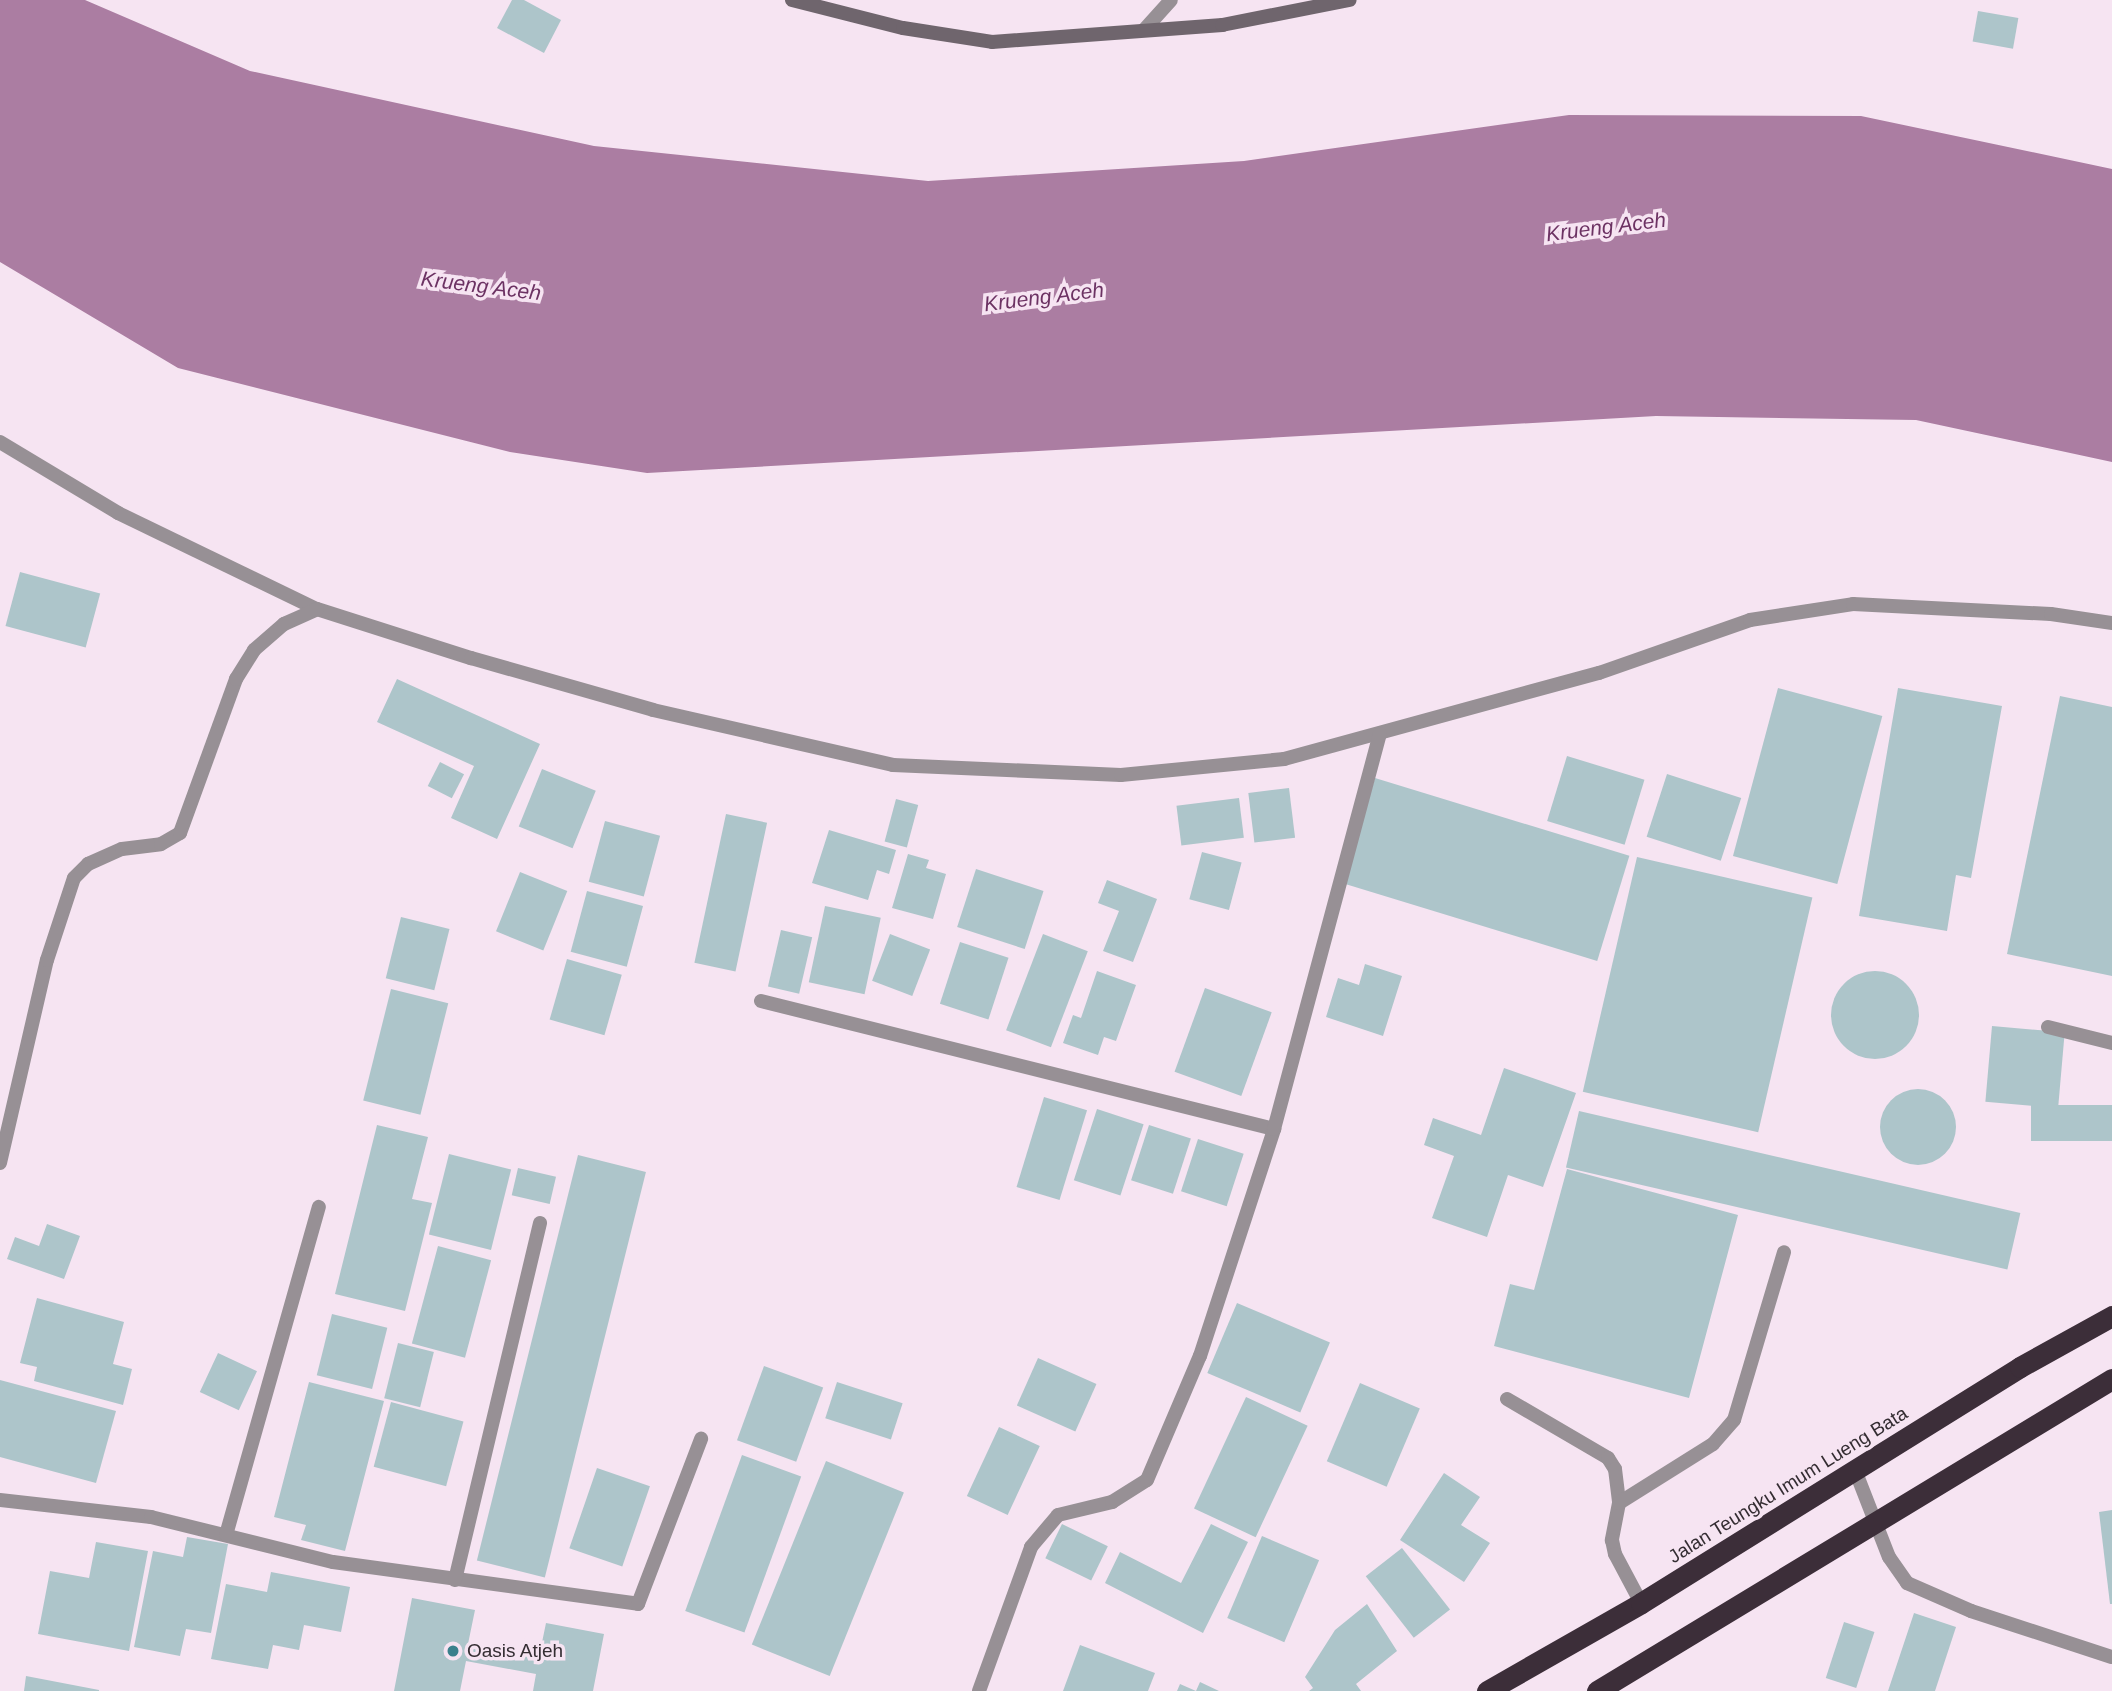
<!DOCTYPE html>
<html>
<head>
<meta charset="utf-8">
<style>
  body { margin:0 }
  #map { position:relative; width:2112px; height:1691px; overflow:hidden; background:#f6e4f2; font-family:Helvetica,sans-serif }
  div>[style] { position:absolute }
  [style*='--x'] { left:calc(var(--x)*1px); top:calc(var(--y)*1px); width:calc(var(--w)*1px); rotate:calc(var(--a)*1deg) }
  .water>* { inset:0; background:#ab7da2 }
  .building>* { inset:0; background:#adc5ca; transform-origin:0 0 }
  .round { border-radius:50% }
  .lane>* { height:14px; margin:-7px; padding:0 7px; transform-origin:7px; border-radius:7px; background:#979095 }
  .street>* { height:14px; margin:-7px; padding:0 7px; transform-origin:7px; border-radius:7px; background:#979095 }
  .secondary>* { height:14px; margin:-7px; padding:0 7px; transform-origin:7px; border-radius:7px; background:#6f656d }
  .highway>* { height:21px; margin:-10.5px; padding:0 10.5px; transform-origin:10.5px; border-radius:10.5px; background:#3c2e39 }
  .dots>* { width:19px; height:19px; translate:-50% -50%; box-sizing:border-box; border:4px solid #f6e4f2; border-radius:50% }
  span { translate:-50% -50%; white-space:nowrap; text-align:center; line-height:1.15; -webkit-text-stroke:7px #f6e4f2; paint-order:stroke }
  .street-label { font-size:19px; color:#342d32 }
  .poi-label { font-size:19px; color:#342d32 }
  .left { translate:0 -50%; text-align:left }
  .water-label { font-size:21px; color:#6c3263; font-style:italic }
</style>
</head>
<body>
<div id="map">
  <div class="water">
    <div style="clip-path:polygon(0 0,85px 0,250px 71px,594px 146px,928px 181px,1244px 161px,1569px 115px,1861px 116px,2112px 169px,2112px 462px,1916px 420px,1656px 416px,647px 473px,510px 452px,178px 368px,0 262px)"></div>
  </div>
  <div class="building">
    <div style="clip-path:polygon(512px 0,524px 0,561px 20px,544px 53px,497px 28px)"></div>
    <div style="left:1978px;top:11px;width:41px;height:31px;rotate:10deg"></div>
    <div style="left:20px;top:572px;width:83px;height:56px;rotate:15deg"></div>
    <div style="clip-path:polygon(397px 679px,540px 744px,497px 839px,451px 818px,474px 766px,377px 722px)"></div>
    <div style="left:1778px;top:688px;width:108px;height:174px;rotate:15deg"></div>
    <div style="clip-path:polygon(1898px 688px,2002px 706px,1971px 878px,1956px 875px,1947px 931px,1859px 916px)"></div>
    <div style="clip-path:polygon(2060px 696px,2112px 707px,2112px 976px,2007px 954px)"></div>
    <div style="left:1567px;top:756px;width:81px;height:68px;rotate:17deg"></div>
    <div style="left:440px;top:762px;width:27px;height:27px;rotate:27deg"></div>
    <div style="left:542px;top:769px;width:58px;height:62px;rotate:22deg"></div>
    <div style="left:1667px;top:774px;width:78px;height:66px;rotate:18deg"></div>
    <div style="left:1375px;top:778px;width:266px;height:110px;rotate:17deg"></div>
    <div style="left:1289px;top:788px;width:50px;height:41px;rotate:83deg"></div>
    <div style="left:1239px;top:798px;width:40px;height:63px;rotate:83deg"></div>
    <div style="left:896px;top:799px;width:23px;height:44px;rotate:15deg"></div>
    <div style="left:726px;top:814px;width:42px;height:152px;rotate:12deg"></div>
    <div style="left:605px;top:821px;width:57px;height:63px;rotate:15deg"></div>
    <div style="clip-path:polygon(829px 830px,896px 850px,889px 874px,877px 870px,868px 900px,812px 883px)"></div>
    <div style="left:1202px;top:852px;width:41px;height:49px;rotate:15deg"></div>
    <div style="clip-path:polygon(908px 854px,929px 860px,926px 868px,946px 874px,933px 919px,892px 908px)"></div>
    <div style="left:1637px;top:857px;width:180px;height:241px;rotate:13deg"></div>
    <div style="left:976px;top:869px;width:71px;height:61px;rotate:18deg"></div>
    <div style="left:520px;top:872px;width:51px;height:64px;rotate:22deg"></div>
    <div style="clip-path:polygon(1107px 880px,1157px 899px,1133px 962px,1103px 951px,1119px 911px,1098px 903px)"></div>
    <div style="left:587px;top:891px;width:58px;height:63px;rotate:15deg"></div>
    <div style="left:825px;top:906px;width:57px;height:78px;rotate:12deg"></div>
    <div style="left:401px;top:917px;width:50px;height:63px;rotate:14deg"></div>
    <div style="left:781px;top:930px;width:32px;height:58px;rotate:13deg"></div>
    <div style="left:890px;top:934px;width:43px;height:50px;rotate:21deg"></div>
    <div style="left:1043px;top:934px;width:48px;height:103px;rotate:21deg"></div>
    <div style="left:960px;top:942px;width:51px;height:65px;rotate:18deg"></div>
    <div style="left:567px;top:959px;width:57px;height:63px;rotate:16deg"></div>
    <div style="clip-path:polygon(1365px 964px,1402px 976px,1383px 1036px,1326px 1017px,1338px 978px,1359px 985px)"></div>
    <div class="round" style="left:1831px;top:971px;width:88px;height:88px"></div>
    <div style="clip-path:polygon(1097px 971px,1136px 985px,1116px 1041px,1104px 1037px,1098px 1055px,1063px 1043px,1073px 1015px,1081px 1018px)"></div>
    <div style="left:1205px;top:988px;width:71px;height:89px;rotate:20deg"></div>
    <div style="left:391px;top:989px;width:59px;height:115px;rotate:14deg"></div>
    <div style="left:1992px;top:1026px;width:73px;height:76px;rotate:5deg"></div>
    <div style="clip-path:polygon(1504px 1068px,1576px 1093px,1543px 1187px,1508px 1175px,1487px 1237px,1432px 1218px,1454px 1156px,1424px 1145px,1433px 1118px,1481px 1135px)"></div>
    <div class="round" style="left:1880px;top:1089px;width:76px;height:76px"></div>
    <div style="left:1044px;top:1097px;width:45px;height:94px;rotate:17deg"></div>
    <div style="left:2112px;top:1105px;width:36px;height:81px;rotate:90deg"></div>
    <div style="left:1097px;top:1109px;width:49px;height:75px;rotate:18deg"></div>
    <div style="left:1579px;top:1111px;width:453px;height:58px;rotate:13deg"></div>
    <div style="clip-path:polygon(377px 1125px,428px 1137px,412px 1199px,432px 1203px,405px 1311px,335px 1294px)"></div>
    <div style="left:1149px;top:1125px;width:44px;height:58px;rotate:18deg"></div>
    <div style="left:1198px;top:1139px;width:48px;height:55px;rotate:18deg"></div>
    <div style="left:449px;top:1154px;width:64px;height:83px;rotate:14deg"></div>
    <div style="left:578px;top:1155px;width:70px;height:418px;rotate:14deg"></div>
    <div style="left:518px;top:1168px;width:39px;height:28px;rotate:13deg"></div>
    <div style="clip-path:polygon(1567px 1169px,1738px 1215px,1689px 1398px,1494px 1346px,1510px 1284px,1534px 1290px)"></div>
    <div style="clip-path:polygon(47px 1224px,80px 1236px,64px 1279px,7px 1259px,15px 1237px,39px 1246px)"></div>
    <div style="left:438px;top:1246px;width:55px;height:101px;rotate:15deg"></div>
    <div style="clip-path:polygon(37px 1298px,124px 1322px,113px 1364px,132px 1369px,123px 1405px,34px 1381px,37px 1367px,20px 1363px)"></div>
    <div style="left:1237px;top:1303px;width:101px;height:76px;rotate:23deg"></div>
    <div style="left:332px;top:1314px;width:57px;height:63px;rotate:14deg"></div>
    <div style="left:398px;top:1343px;width:37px;height:57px;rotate:14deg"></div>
    <div style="left:218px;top:1353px;width:43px;height:43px;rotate:25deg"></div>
    <div style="left:1038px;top:1358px;width:64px;height:52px;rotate:24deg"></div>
    <div style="left:764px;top:1366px;width:63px;height:79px;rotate:20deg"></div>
    <div style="clip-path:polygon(0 1380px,116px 1411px,96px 1483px,0 1457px)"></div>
    <div style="clip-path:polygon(309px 1382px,384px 1401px,345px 1551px,301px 1540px,306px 1525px,274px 1517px)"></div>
    <div style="left:837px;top:1382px;width:69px;height:38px;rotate:18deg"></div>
    <div style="left:1360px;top:1383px;width:65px;height:85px;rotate:23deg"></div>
    <div style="left:1246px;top:1397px;width:68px;height:123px;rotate:25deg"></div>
    <div style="left:391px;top:1402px;width:75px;height:67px;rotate:15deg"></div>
    <div style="left:999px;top:1427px;width:45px;height:76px;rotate:25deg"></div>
    <div style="left:742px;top:1455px;width:63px;height:166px;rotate:20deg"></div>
    <div style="left:826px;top:1461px;width:84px;height:198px;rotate:22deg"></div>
    <div style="left:597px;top:1468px;width:56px;height:85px;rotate:19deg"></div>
    <div style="clip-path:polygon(1444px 1473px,1480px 1497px,1461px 1525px,1490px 1543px,1464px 1582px,1400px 1540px)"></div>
    <div style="clip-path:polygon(2112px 1510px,2112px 1604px,2110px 1604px,2099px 1512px)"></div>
    <div style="left:1062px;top:1524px;width:51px;height:38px;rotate:26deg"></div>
    <div style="clip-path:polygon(1211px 1524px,1248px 1542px,1203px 1633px,1105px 1583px,1120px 1552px,1181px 1583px)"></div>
    <div style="left:1262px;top:1536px;width:62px;height:89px;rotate:23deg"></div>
    <div style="clip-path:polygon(187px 1537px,228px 1544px,211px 1633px,186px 1629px,180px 1656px,134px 1647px,153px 1551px,183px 1557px)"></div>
    <div style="clip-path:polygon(96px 1542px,148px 1551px,129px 1651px,38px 1634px,50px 1571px,89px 1578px)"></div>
    <div style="left:1402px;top:1548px;width:78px;height:46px;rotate:52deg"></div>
    <div style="clip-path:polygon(271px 1572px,350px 1587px,341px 1632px,304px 1625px,299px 1650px,273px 1645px,268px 1669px,211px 1659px,226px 1584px,267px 1592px)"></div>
    <div style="clip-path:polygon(412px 1598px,475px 1610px,468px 1644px,539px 1657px,546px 1623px,604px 1634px,593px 1691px,533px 1691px,536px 1674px,466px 1661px,460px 1691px,394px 1691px)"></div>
    <div style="clip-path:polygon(1367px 1604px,1397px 1651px,1356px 1684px,1361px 1691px,1309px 1691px,1313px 1688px,1305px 1677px,1335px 1630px)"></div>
    <div style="clip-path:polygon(1914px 1613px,1956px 1627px,1935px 1691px,1888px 1691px)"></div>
    <div style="left:1844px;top:1622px;width:32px;height:59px;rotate:18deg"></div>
    <div style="clip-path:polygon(1080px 1645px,1155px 1673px,1148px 1691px,1063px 1691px)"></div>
    <div style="clip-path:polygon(26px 1676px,99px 1690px,99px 1691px,24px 1691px)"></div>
    <div style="clip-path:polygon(1200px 1682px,1219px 1691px,1177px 1691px,1180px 1684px,1196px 1691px)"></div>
  </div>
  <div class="lane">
    <div style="--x:2048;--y:1027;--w:66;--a:14"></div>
    <div style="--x:1507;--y:1399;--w:117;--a:30.3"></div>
    <div style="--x:1608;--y:1458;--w:13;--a:58"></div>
    <div style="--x:1615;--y:1469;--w:34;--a:83"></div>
    <div style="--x:1619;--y:1503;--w:38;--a:101"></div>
    <div style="--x:1612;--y:1540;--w:14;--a:78"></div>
    <div style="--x:1615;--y:1554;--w:55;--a:62"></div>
    <div style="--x:1619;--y:1503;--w:111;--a:-32.1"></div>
    <div style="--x:1713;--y:1444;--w:32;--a:-49"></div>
    <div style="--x:1734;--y:1420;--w:175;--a:-73.4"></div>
  </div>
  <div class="street">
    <div style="--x:1144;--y:30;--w:40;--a:-48"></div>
    <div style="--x:0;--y:442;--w:138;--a:31"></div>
    <div style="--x:118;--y:513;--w:221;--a:25.8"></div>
    <div style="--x:317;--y:609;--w:162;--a:17.7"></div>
    <div style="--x:471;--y:658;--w:189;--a:15.9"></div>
    <div style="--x:653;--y:710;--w:246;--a:12.9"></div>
    <div style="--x:893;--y:765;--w:228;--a:2.5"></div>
    <div style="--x:1121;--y:775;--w:164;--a:-5.6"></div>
    <div style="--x:1284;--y:759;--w:327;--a:-15.3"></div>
    <div style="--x:1599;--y:673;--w:160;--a:-19.3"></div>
    <div style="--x:1750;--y:620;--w:104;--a:-8.8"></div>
    <div style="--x:1853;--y:604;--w:198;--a:2.9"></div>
    <div style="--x:2051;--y:614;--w:62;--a:8.4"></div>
    <div style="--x:761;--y:1001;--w:529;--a:14.01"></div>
    <div style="--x:0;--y:1163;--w:208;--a:-77"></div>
    <div style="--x:47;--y:960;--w:86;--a:-71.8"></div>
    <div style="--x:74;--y:878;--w:20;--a:-45"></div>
    <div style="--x:88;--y:864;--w:37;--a:-24"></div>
    <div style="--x:122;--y:849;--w:39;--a:-7"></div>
    <div style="--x:161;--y:844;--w:22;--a:-30"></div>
    <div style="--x:180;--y:833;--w:164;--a:-70"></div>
    <div style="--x:236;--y:679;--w:34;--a:-58"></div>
    <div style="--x:254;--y:650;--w:40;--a:-41"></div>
    <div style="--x:284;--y:624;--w:36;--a:-24"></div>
    <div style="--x:1855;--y:1470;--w:93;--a:68.7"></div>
    <div style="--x:1889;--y:1557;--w:32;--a:55"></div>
    <div style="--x:1907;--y:1583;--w:70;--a:23.6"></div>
    <div style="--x:1971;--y:1611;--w:148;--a:18.1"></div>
    <div style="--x:0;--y:1500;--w:152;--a:6.4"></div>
    <div style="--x:151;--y:1517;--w:187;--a:13.9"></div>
    <div style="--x:333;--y:1562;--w:308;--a:7.8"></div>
    <div style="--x:638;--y:1604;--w:177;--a:-69.1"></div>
    <div style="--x:226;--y:1535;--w:341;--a:-74.2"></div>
    <div style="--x:455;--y:1580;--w:367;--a:-76.6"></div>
    <div style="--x:979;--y:1691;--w:153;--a:-70.1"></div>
    <div style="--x:1031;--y:1547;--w:42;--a:-49.8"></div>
    <div style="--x:1058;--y:1515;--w:56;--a:-13.5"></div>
    <div style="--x:1112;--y:1502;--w:41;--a:-32.2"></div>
    <div style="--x:1147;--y:1480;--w:135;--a:-66.9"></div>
    <div style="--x:1200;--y:1356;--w:239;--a:-71.9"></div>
    <div style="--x:1274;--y:1129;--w:409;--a:-75"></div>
  </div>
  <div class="secondary">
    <div style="--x:792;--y:0;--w:114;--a:14.2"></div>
    <div style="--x:903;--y:28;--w:90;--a:8.9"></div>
    <div style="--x:992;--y:42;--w:231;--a:-4.2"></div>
    <div style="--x:1222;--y:25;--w:130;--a:-11.1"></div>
  </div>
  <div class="highway">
    <div style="--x:1487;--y:1691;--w:177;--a:-29.7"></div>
    <div style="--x:1641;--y:1603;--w:446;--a:-31.9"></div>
    <div style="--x:2020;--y:1367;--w:105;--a:-29"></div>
    <div style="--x:1597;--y:1691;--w:602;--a:-31.21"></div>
  </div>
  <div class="dots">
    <div style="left:453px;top:1651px;background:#3a808c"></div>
  </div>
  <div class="street-label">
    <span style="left:1788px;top:1485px;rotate:-32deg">Jalan Teungku Imum Lueng Bata</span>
  </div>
  <div class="poi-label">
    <span class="left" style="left:467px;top:1651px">Oasis Atjeh</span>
  </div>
  <div class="water-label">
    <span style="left:1606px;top:227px;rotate:-7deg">Krueng Aceh</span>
    <span style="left:481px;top:286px;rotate:7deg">Krueng Aceh</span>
    <span style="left:1044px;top:297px;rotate:-7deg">Krueng Aceh</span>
  </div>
</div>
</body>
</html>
